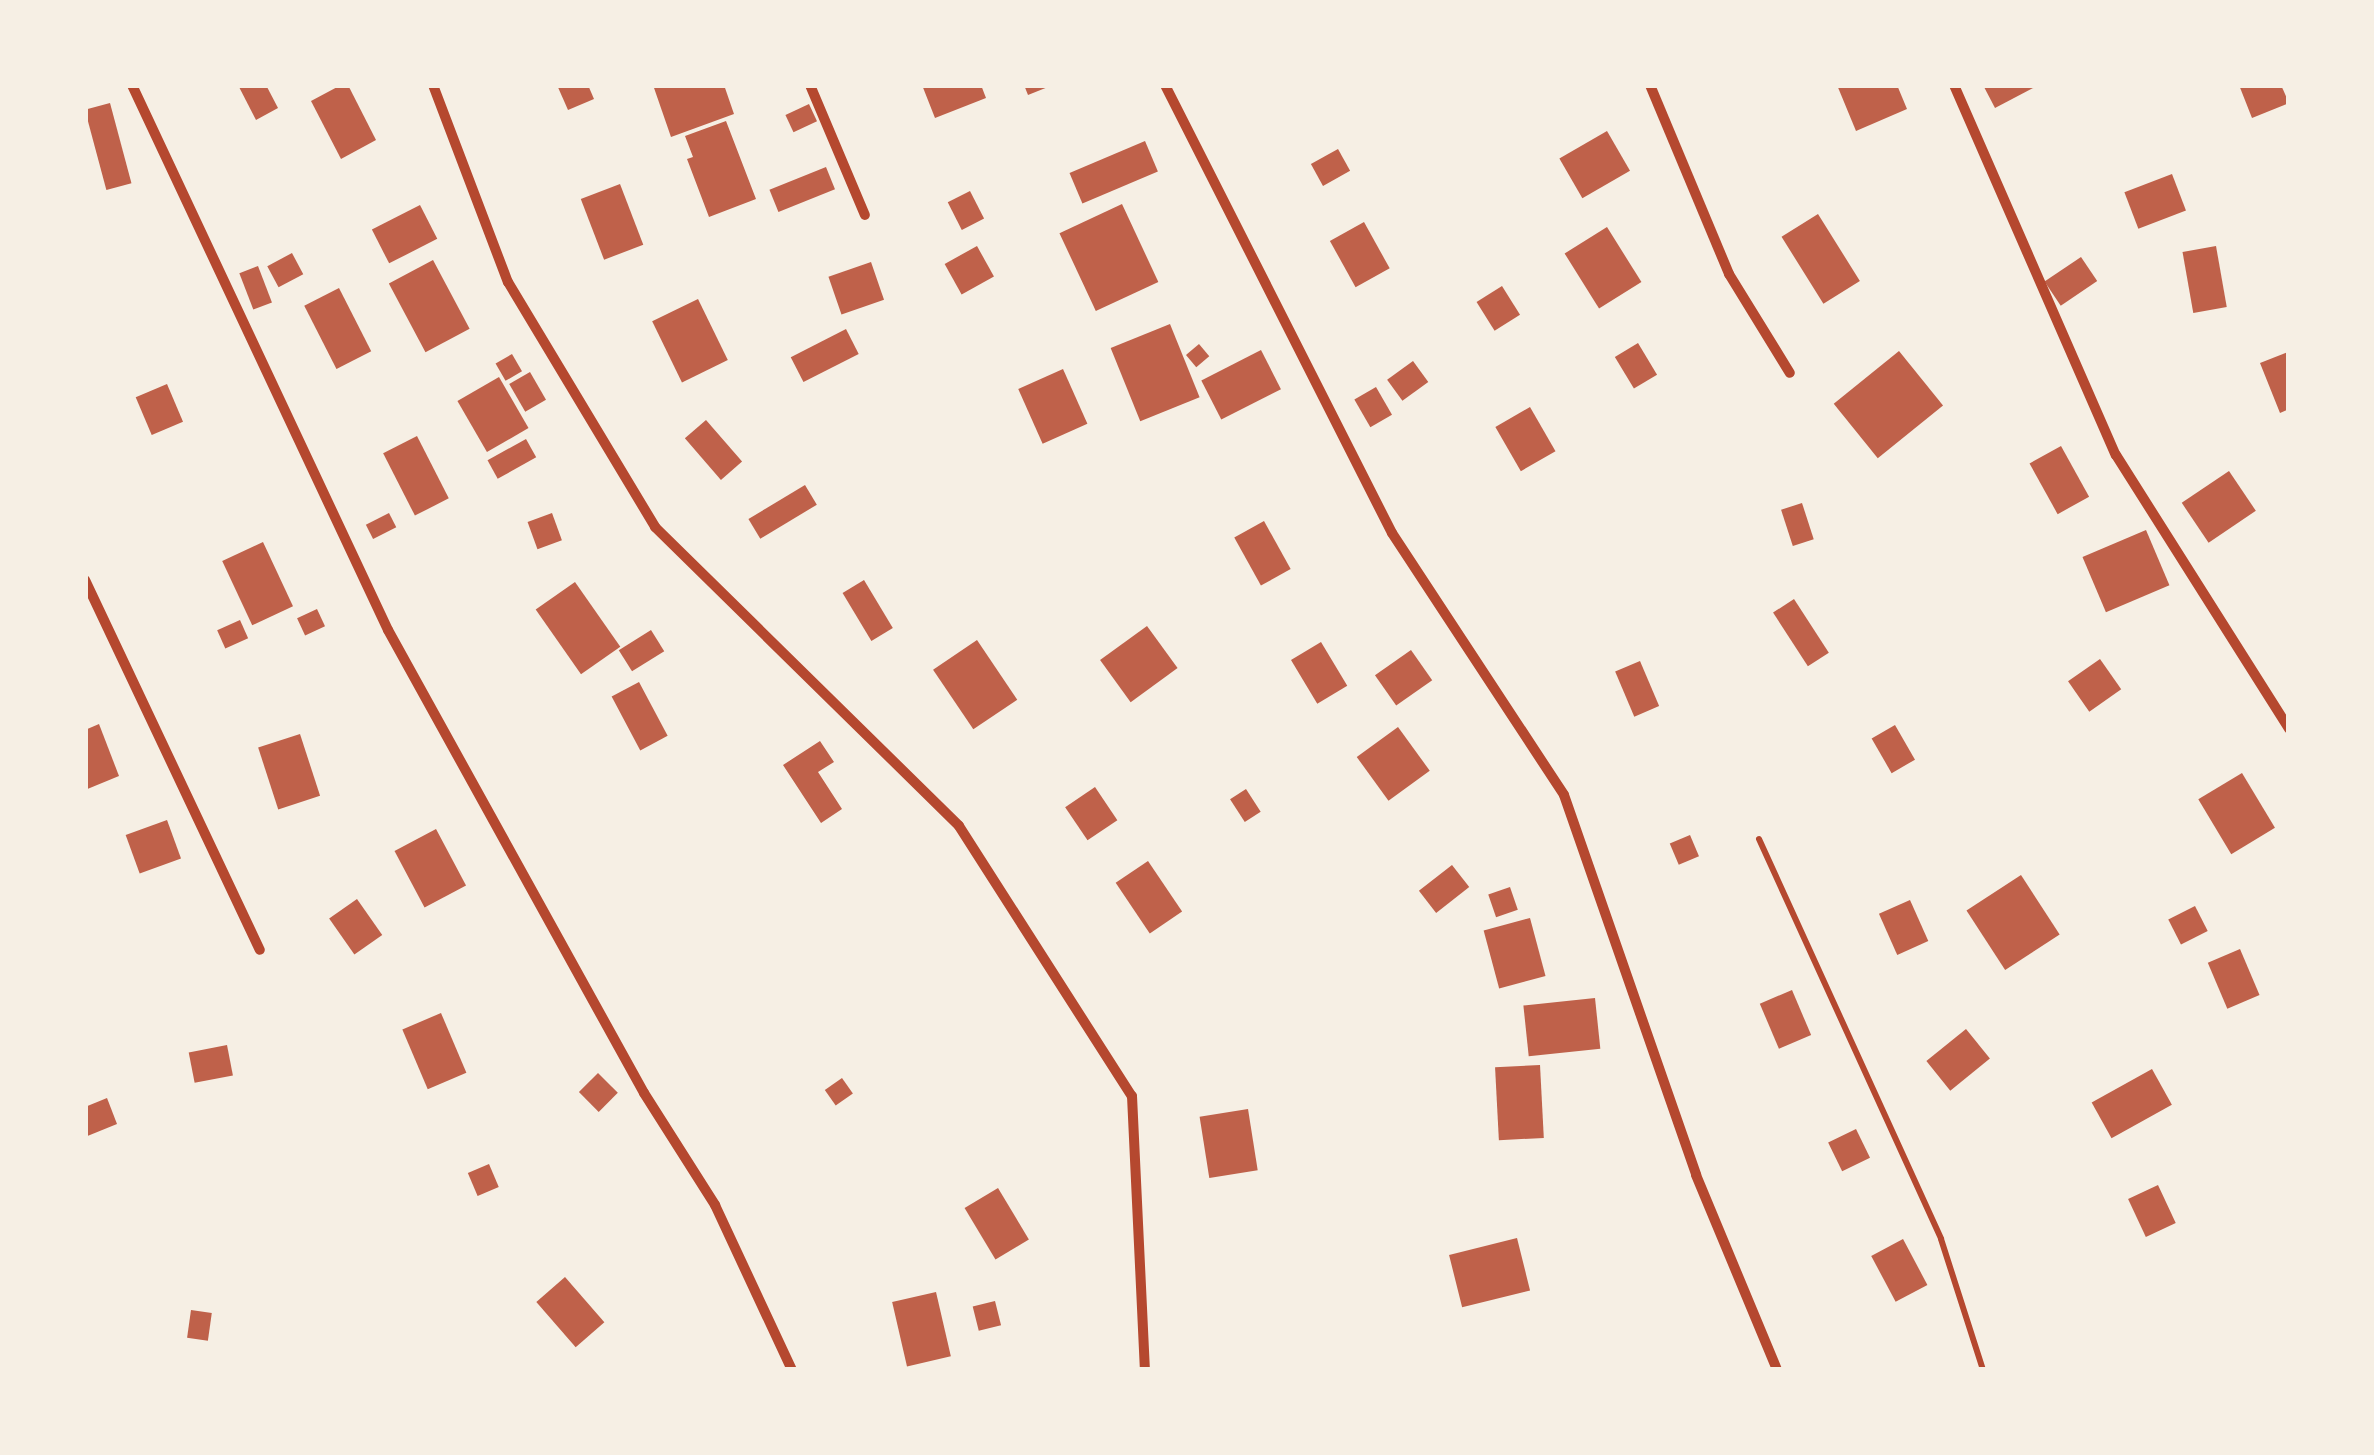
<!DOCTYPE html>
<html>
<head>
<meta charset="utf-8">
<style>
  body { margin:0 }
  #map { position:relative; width:2374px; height:1455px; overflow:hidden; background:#f6efe4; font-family:Cabin,sans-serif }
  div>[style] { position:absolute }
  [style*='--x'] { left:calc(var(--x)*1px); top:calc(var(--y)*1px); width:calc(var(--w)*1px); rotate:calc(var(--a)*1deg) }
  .building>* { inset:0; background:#bf614a; transform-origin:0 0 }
  .path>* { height:6px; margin:-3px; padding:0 3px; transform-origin:3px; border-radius:3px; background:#b5482f }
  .minor>* { height:10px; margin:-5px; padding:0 5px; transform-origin:5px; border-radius:5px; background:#b5482f }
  span { translate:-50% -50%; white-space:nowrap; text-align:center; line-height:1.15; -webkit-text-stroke:8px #f6efe4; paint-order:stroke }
  .frame { position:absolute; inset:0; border:88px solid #f6efe4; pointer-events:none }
</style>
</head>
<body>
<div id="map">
  <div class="building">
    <div style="clip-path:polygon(238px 85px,266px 85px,278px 108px,256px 120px)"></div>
    <div style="clip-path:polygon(341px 85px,348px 85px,376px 140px,341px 159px,311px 101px)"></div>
    <div style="clip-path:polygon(557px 85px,588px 85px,594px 99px,568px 110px)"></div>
    <div style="clip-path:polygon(653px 85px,724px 85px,734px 114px,671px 137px)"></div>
    <div style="clip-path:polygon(922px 85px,981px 85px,986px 98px,935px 118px)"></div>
    <div style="clip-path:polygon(1024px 85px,1053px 85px,1028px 95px)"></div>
    <div style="clip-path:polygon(1837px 85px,1897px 85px,1907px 109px,1856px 131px)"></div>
    <div style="clip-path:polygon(1983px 85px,2039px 85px,1995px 108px)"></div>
    <div style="clip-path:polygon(2239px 85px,2281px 85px,2289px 103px,2252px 118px)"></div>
    <div style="left:110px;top:103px;width:83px;height:26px;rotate:75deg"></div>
    <div style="left:809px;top:104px;width:19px;height:26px;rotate:65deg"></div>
    <div style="clip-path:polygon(726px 121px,756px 199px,709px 217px,687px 159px,693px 157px,685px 136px)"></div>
    <div style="left:1607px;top:131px;width:46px;height:55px;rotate:60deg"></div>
    <div style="left:1145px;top:141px;width:33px;height:82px;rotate:67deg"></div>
    <div style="left:1338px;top:149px;width:25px;height:31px;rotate:61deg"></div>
    <div style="left:826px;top:167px;width:24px;height:61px;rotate:68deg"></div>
    <div style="left:2172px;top:174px;width:39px;height:51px;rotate:69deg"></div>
    <div style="left:620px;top:184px;width:65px;height:42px;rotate:69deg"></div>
    <div style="left:970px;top:191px;width:31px;height:25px;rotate:63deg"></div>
    <div style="left:1122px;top:204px;width:86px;height:69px;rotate:65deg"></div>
    <div style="left:420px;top:205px;width:38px;height:54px;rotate:63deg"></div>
    <div style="left:1818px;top:214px;width:79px;height:43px;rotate:58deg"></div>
    <div style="left:1364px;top:222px;width:53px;height:39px;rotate:61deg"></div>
    <div style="left:1607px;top:227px;width:65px;height:50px;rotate:58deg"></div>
    <div style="left:977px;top:246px;width:35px;height:37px;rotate:61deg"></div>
    <div style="left:2216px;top:246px;width:62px;height:34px;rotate:80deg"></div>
    <div style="left:292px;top:253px;width:24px;height:28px;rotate:62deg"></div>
    <div style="left:2081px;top:257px;width:29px;height:44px;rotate:56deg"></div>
    <div style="left:433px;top:260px;width:78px;height:50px;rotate:62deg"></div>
    <div style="left:871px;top:262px;width:40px;height:45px;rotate:71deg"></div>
    <div style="left:258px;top:266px;width:39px;height:20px;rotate:69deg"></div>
    <div style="left:1502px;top:286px;width:34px;height:30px;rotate:58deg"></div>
    <div style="left:339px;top:288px;width:71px;height:39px;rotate:63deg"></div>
    <div style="left:698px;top:299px;width:68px;height:51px;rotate:64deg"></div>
    <div style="left:1170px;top:324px;width:79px;height:64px;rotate:68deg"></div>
    <div style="left:846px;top:329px;width:28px;height:62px;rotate:63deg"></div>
    <div style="left:1638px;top:343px;width:37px;height:27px;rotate:59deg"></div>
    <div style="left:1199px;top:344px;width:16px;height:17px;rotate:50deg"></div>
    <div style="left:1261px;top:350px;width:44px;height:67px;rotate:63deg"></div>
    <div style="left:1899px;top:351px;width:70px;height:84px;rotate:51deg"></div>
    <div style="clip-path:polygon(2288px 352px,2289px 409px,2280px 413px,2260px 363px)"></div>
    <div style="left:512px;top:354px;width:20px;height:19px;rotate:60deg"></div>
    <div style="left:1413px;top:361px;width:26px;height:32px;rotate:54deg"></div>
    <div style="left:1063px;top:369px;width:60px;height:49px;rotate:66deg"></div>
    <div style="left:530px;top:372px;width:32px;height:24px;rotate:60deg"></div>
    <div style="left:499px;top:377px;width:59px;height:48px;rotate:60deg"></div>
    <div style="left:167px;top:384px;width:41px;height:34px;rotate:67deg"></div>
    <div style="left:1376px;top:387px;width:32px;height:25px;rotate:60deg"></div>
    <div style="left:1530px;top:407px;width:51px;height:40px;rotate:60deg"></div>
    <div style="left:706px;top:420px;width:55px;height:28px;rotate:49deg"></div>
    <div style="left:417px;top:436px;width:70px;height:38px;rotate:63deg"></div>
    <div style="left:526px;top:439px;width:21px;height:44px;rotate:61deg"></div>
    <div style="left:2061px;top:446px;width:58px;height:36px;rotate:61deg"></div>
    <div style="left:2229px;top:471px;width:48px;height:57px;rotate:56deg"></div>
    <div style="left:805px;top:485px;width:23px;height:66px;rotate:59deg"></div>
    <div style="left:1802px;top:503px;width:38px;height:22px;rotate:72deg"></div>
    <div style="left:389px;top:513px;width:16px;height:26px;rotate:63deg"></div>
    <div style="left:552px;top:513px;width:29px;height:26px;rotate:70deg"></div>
    <div style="left:1264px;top:521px;width:55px;height:34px;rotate:61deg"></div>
    <div style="left:2146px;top:530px;width:60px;height:69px;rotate:67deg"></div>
    <div style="left:263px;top:542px;width:71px;height:45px;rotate:65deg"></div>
    <div style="left:864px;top:580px;width:56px;height:25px;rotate:59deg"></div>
    <div style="left:575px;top:582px;width:79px;height:48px;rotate:55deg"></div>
    <div style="left:1794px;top:599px;width:64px;height:25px;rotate:57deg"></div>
    <div style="left:317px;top:609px;width:19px;height:22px;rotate:65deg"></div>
    <div style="left:240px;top:620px;width:20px;height:25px;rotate:66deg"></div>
    <div style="left:1147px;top:626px;width:52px;height:58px;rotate:54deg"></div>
    <div style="left:651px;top:630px;width:25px;height:38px;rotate:58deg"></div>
    <div style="left:977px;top:640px;width:72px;height:53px;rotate:56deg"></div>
    <div style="left:1321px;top:642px;width:51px;height:35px;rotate:59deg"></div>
    <div style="left:1411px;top:650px;width:37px;height:44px;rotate:55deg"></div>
    <div style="left:2100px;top:659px;width:37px;height:39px;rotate:55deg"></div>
    <div style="left:1640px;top:661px;width:49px;height:27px;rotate:67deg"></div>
    <div style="left:639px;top:682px;width:61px;height:31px;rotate:62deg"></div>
    <div style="clip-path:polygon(99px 724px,119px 776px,85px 790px,85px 730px)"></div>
    <div style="left:1895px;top:725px;width:40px;height:27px;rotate:60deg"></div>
    <div style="left:1398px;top:727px;width:54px;height:51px;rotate:54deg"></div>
    <div style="left:300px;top:734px;width:65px;height:44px;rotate:72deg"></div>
    <div style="clip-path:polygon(820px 741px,834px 762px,818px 772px,842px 809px,821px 823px,783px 765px)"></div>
    <div style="left:2242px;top:773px;width:64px;height:51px;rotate:59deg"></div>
    <div style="left:1095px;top:787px;width:40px;height:36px;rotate:56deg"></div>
    <div style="left:1246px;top:789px;width:27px;height:19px;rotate:57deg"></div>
    <div style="left:167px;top:820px;width:41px;height:44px;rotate:70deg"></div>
    <div style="left:436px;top:829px;width:64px;height:47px;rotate:62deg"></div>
    <div style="left:1690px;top:835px;width:23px;height:22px;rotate:67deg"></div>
    <div style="left:1148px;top:861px;width:61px;height:39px;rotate:56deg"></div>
    <div style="left:1452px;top:865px;width:28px;height:42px;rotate:52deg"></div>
    <div style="left:2021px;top:875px;width:71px;height:65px;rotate:57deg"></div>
    <div style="left:1510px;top:887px;width:24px;height:23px;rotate:71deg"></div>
    <div style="left:357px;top:899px;width:44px;height:34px;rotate:55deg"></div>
    <div style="left:1910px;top:900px;width:45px;height:34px;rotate:66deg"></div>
    <div style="left:2195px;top:906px;width:28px;height:30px;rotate:63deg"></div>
    <div style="left:1530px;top:918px;width:60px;height:48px;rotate:75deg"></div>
    <div style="left:2240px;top:949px;width:50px;height:35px;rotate:67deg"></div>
    <div style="left:1792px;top:990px;width:49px;height:35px;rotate:67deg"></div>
    <div style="left:1595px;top:998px;width:51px;height:72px;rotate:84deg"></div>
    <div style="left:441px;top:1013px;width:65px;height:42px;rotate:67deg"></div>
    <div style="left:1966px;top:1029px;width:38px;height:51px;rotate:51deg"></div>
    <div style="left:227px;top:1045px;width:31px;height:39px;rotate:79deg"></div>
    <div style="left:1540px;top:1065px;width:73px;height:45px;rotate:87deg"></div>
    <div style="left:2152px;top:1069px;width:41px;height:69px;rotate:61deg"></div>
    <div style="left:598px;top:1073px;width:28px;height:27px;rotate:45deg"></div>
    <div style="left:842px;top:1078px;width:19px;height:21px;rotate:55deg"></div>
    <div style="clip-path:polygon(107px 1098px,117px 1124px,85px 1137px,85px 1107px)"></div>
    <div style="left:1248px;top:1109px;width:62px;height:49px;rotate:81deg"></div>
    <div style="left:1856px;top:1129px;width:32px;height:31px;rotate:64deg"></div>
    <div style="left:489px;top:1164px;width:25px;height:23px;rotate:67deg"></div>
    <div style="left:2158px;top:1185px;width:42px;height:33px;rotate:65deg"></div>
    <div style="left:998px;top:1188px;width:60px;height:39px;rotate:59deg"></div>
    <div style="left:1517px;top:1238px;width:54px;height:70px;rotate:76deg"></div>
    <div style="left:1903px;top:1239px;width:52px;height:36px;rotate:62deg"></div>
    <div style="left:565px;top:1277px;width:60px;height:38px;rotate:49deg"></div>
    <div style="left:936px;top:1292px;width:66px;height:45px;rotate:77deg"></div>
    <div style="left:995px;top:1301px;width:25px;height:23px;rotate:76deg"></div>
    <div style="left:191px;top:1310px;width:21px;height:28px;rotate:8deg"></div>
  </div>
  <div class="path">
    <div style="--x:1759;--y:839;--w:439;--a:65.5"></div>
    <div style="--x:1941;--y:1239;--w:138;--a:72.2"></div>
  </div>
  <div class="minor">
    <div style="--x:132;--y:85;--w:602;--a:64.84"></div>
    <div style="--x:388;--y:630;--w:529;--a:61.06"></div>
    <div style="--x:644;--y:1093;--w:133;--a:57.6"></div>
    <div style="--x:715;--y:1205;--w:182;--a:65"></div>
    <div style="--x:433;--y:85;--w:211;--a:69.2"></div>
    <div style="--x:508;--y:282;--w:286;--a:59"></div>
    <div style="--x:655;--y:527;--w:426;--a:44.5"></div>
    <div style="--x:959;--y:826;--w:321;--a:57.4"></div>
    <div style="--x:1132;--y:1096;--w:274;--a:87.3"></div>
    <div style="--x:810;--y:85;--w:141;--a:67.1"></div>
    <div style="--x:1165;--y:85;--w:502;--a:63.13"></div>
    <div style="--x:1392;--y:533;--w:313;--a:56.7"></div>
    <div style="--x:1564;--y:795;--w:402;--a:70.8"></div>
    <div style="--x:1696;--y:1175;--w:211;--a:67.4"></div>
    <div style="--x:1650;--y:85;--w:205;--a:67.3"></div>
    <div style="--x:1729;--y:274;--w:116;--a:58.4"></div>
    <div style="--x:1954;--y:85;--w:404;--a:66.4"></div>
    <div style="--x:2116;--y:455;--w:324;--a:57.7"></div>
    <div style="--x:85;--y:580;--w:409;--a:64.7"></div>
  </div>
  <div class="frame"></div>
</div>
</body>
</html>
